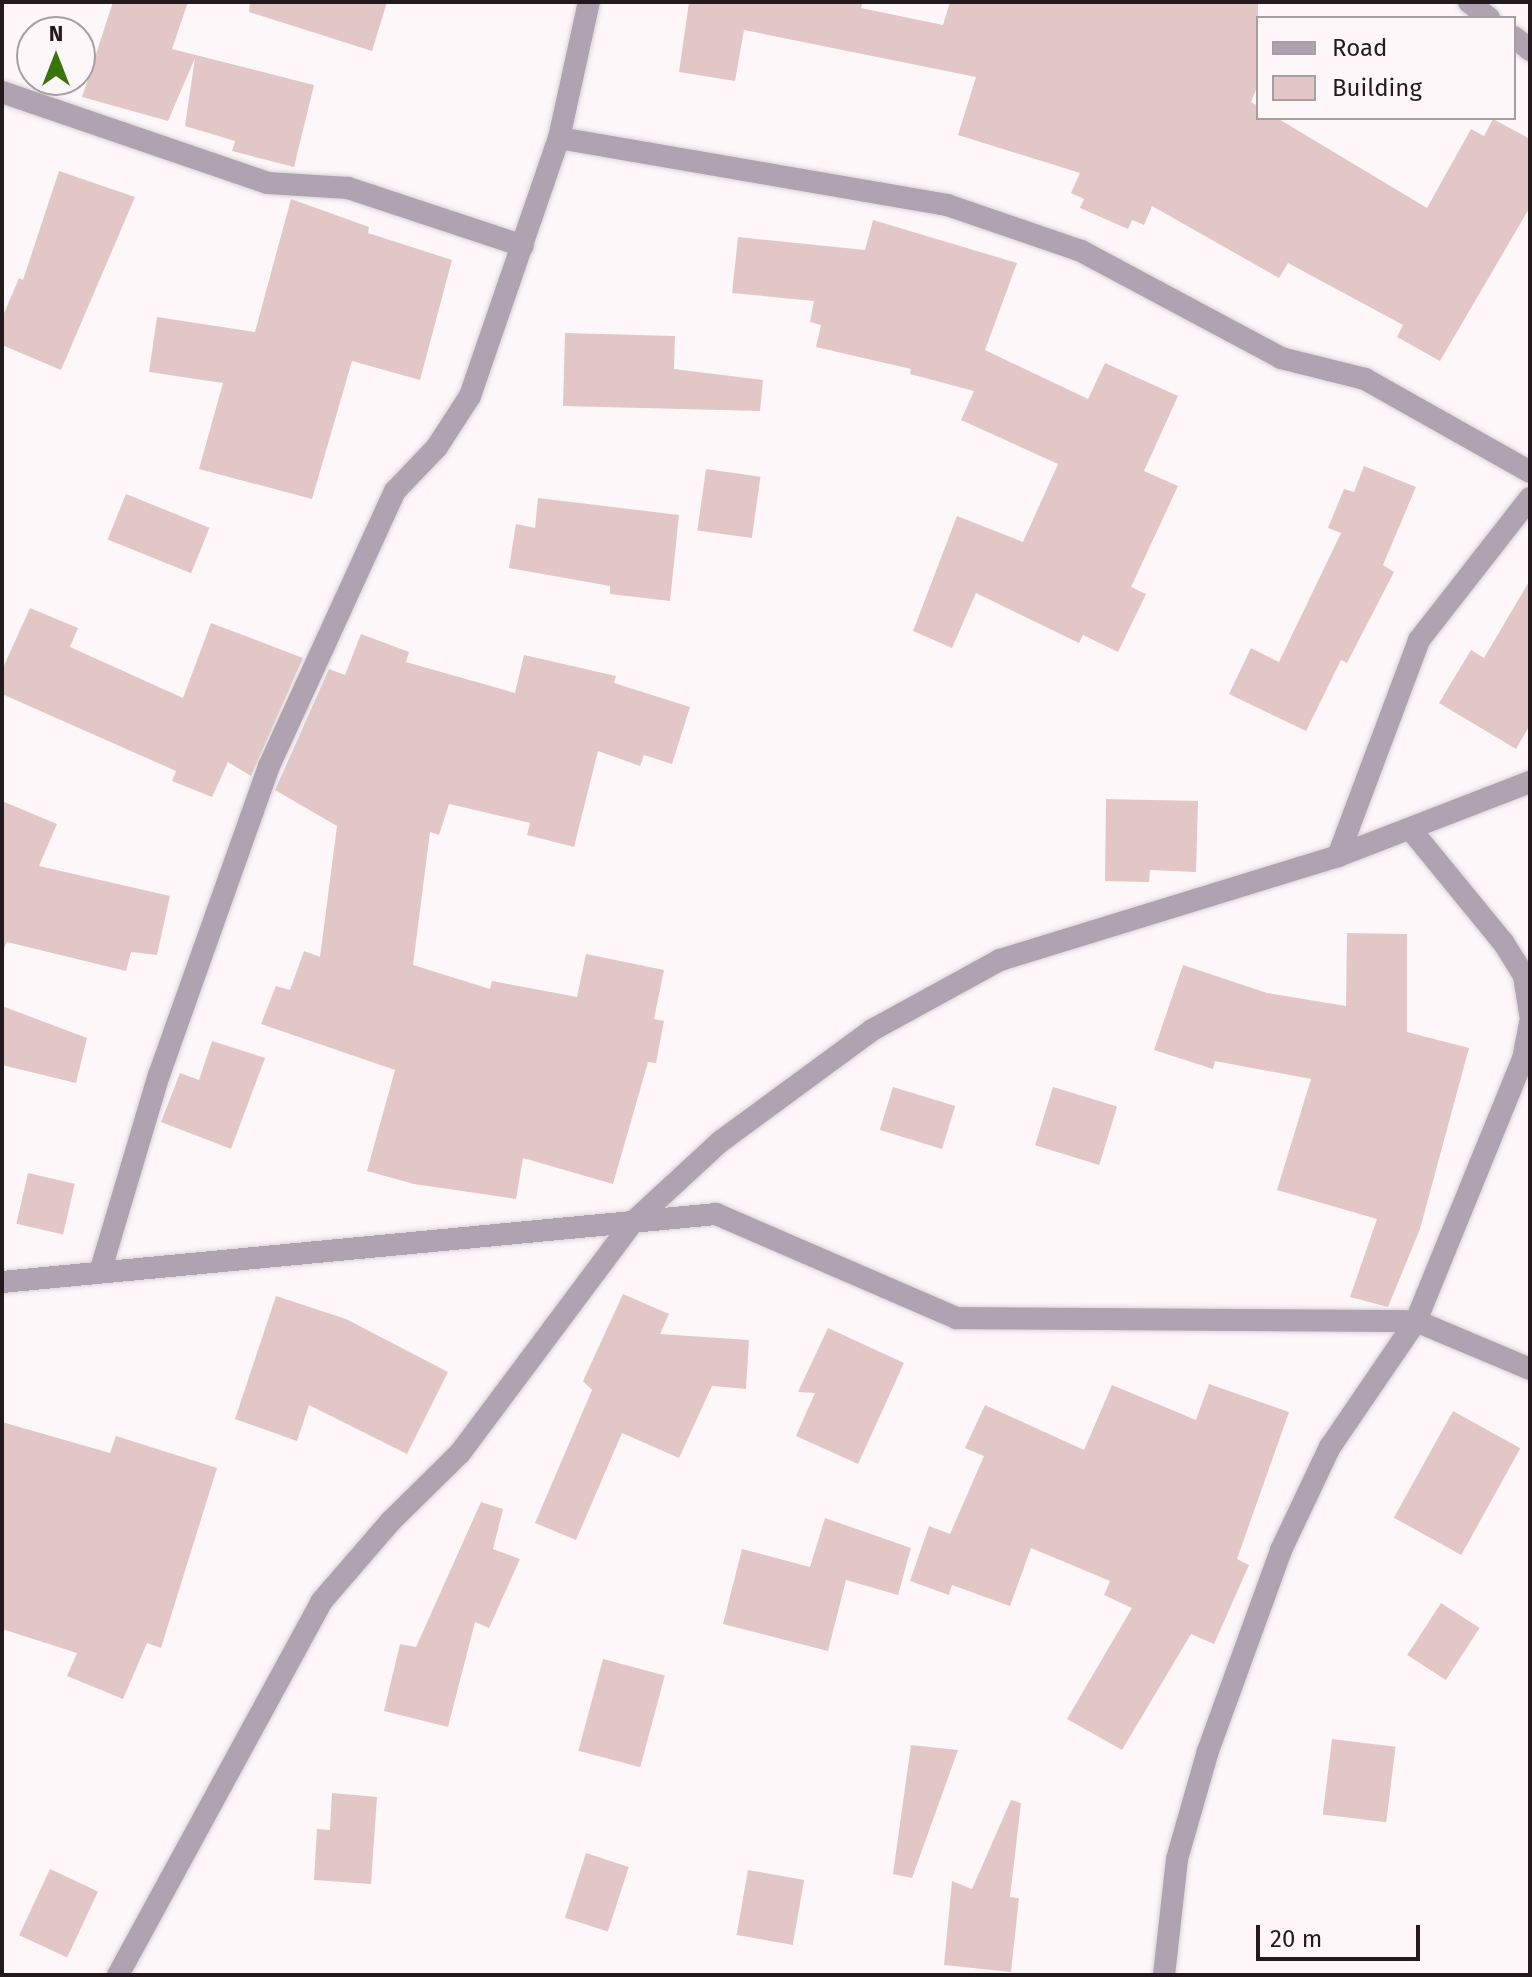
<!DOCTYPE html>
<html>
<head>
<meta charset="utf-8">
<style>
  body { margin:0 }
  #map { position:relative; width:1532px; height:1977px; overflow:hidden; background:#fdf7fa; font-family:"Fira Sans",sans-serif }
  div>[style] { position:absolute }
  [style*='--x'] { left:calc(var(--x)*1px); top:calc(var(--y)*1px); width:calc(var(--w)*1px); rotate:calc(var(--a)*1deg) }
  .building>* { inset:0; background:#e2c7c6; transform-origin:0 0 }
  .roads { filter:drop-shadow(0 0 2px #dad4d7) drop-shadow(0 0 2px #dad4d7) }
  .minor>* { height:22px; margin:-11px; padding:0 11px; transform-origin:11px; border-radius:11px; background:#afa2b1 }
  span { translate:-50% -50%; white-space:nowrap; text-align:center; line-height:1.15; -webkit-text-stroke:6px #fdf7fa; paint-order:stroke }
  .frame { position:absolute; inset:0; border:4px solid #231a1e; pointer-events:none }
  .legend { position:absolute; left:1256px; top:16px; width:260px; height:104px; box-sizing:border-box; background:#fdf7fa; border:2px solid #a69fa2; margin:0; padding:10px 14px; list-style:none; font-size:24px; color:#231a1e }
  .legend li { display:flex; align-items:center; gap:16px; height:40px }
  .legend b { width:40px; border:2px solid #a69fa2 }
  .north { position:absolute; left:16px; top:16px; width:80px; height:80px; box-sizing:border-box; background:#fdf7fa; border:2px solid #a69fa2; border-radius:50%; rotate:0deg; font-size:22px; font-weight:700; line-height:32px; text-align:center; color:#231a1e }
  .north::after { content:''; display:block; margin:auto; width:28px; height:36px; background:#38750c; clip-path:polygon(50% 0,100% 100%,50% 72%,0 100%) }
  .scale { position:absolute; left:1256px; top:1925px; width:164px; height:36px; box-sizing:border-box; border:4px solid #231a1e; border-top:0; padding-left:10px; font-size:24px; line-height:28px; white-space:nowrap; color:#231a1e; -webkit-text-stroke:6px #fdf7fa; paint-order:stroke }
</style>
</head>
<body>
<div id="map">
  <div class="building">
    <div style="clip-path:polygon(113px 2px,188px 2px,172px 49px,314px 85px,294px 167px,232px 151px,235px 141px,185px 126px,195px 58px,168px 121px,82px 97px)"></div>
    <div style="clip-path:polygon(250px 2px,387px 2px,372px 51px,249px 12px)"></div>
    <div style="clip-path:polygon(689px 2px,863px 2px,861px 8px,943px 25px,950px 2px,1258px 2px,1258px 85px,1251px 102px,1258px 106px,1258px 118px,1277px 118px,1427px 208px,1471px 129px,1484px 136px,1493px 119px,1530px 139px,1530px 207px,1440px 361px,1397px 337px,1403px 325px,1288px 263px,1279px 278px,1152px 206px,1144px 225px,1132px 220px,1128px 229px,1080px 208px,1084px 199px,1071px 193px,1080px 173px,958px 135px,976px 77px,744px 30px,735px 81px,679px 72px)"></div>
    <div style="clip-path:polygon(59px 171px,135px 197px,61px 370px,2px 345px,2px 318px,19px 278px,23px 280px)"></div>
    <div style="clip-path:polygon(291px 199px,369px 227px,368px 233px,452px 260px,420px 380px,352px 361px,312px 499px,199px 469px,223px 383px,149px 372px,157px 317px,255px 332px)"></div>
    <div style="clip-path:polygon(873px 220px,1017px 263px,985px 350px,1088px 399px,1105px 363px,1178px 396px,1144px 471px,1178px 486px,1131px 587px,1146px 594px,1118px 652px,1083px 635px,1079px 643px,976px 593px,952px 648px,913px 631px,957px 516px,1023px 542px,1058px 464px,961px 420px,974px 391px,910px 374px,911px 369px,816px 347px,821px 325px,810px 322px,814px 301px,732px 293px,738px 237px,865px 250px)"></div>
    <div style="clip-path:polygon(565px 333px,675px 336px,674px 369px,763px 380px,760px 411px,563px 406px)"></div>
    <div style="clip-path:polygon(1364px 466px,1416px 487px,1383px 565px,1394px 572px,1347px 663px,1341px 660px,1306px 731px,1229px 694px,1251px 648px,1279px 662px,1341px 533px,1328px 528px,1344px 489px,1354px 492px)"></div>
    <div style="left:706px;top:469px;width:55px;height:62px;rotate:8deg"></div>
    <div style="left:126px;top:494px;width:90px;height:49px;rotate:22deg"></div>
    <div style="clip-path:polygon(538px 498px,679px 515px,670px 601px,610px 594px,610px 586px,509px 568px,516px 524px,535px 528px)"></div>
    <div style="clip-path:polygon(1530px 580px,1530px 725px,1516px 749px,1439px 703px,1471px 650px,1484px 658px)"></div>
    <div style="clip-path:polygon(30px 608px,78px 628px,70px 647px,183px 698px,211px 623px,303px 658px,251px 776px,228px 762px,212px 797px,172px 781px,176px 771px,2px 694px,2px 670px)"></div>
    <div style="clip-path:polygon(361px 634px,409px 652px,406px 662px,515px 693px,524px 655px,616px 676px,614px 683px,690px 707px,672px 764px,644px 755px,640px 766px,598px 751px,574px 847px,527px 835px,530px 823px,449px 804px,439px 835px,430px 832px,413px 965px,490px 989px,492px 981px,577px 997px,586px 954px,664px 970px,654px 1019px,664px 1021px,656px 1063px,648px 1062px,613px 1184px,523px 1158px,516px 1199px,414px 1184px,367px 1171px,395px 1070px,261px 1024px,276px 986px,290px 990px,304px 951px,320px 957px,337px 826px,275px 790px,329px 669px,345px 675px)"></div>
    <div style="clip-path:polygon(1106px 799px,1198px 801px,1196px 872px,1150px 870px,1149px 882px,1105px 881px)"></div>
    <div style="clip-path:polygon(2px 801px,57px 824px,39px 866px,170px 896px,157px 955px,131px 952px,126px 971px,7px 942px,2px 953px)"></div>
    <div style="clip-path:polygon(1347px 933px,1407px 934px,1407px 1032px,1469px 1048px,1420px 1229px,1388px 1307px,1350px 1297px,1377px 1219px,1277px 1190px,1311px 1079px,1215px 1061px,1213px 1069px,1154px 1050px,1183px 965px,1267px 993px,1346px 1006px)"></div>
    <div style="clip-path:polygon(2px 1006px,87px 1038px,76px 1083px,2px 1065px)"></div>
    <div style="clip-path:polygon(212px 1041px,265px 1058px,231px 1149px,161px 1122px,180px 1073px,199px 1080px)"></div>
    <div style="left:893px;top:1087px;width:65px;height:45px;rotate:17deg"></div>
    <div style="left:1053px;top:1087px;width:67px;height:61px;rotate:17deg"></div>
    <div style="left:28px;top:1173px;width:48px;height:52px;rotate:13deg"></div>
    <div style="clip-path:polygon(623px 1294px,669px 1314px,660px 1334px,749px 1340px,746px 1389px,712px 1386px,679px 1458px,622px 1433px,576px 1540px,535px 1523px,592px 1390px,583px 1381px)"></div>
    <div style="clip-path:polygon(276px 1296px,346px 1319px,448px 1372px,407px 1454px,309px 1405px,297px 1441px,235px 1419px)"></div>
    <div style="clip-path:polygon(828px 1328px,904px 1363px,858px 1464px,796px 1436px,815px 1393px,798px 1392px)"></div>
    <div style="clip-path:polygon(1209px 1384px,1289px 1412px,1237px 1559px,1249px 1565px,1214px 1644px,1191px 1634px,1122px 1750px,1067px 1719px,1132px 1608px,1104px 1595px,1110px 1581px,1031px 1548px,1010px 1606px,952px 1585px,949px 1595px,910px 1581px,929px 1526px,950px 1534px,984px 1456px,965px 1448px,985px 1405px,1084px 1450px,1112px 1385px,1196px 1420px)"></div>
    <div style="left:1453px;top:1411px;width:77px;height:122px;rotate:29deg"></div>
    <div style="clip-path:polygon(2px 1422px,110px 1453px,116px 1436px,217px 1468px,161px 1648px,147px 1643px,123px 1699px,67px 1676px,77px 1653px,2px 1629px)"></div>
    <div style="clip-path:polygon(481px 1502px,503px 1509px,493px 1549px,520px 1559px,489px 1628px,475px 1622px,448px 1727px,384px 1711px,400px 1644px,416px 1647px)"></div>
    <div style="clip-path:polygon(825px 1518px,911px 1548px,898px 1595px,846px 1580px,828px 1651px,723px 1624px,742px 1549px,810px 1567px)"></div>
    <div style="left:1441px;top:1603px;width:46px;height:62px;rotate:33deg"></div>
    <div style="left:603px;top:1659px;width:64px;height:95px;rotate:15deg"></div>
    <div style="left:1332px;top:1739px;width:64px;height:76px;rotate:7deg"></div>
    <div style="clip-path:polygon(911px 1745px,958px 1750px,912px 1878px,893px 1874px)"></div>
    <div style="clip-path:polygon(332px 1793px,377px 1797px,371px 1884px,314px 1880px,317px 1829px,330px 1830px)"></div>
    <div style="clip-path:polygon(1011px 1800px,1021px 1803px,1010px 1897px,1019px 1898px,1011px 1972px,944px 1965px,952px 1881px,972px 1889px)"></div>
    <div style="left:586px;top:1853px;width:45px;height:68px;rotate:18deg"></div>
    <div style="left:50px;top:1869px;width:53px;height:73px;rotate:25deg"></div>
    <div style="left:748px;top:1870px;width:57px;height:66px;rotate:10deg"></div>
  </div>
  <div class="roads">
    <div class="minor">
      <div style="--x:1469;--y:2;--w:26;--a:39"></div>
      <div style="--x:1514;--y:37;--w:21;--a:39"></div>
      <div style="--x:2;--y:92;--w:281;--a:18.9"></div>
      <div style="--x:268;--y:183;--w:80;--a:3.6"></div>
      <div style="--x:348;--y:188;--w:184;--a:18.3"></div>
      <div style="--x:559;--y:138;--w:394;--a:9.8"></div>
      <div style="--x:947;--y:205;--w:142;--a:18.9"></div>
      <div style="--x:1081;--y:251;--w:227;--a:28.1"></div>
      <div style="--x:1281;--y:358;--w:87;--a:14"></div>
      <div style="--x:1365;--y:379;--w:189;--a:29.4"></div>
      <div style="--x:1412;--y:831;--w:144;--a:50.7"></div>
      <div style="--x:1503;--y:942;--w:40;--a:58"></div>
      <div style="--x:1524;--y:976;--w:39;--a:81"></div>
      <div style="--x:1338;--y:856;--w:231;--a:-69.4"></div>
      <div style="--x:1419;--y:640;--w:180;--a:-52"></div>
      <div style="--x:101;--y:1269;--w:202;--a:-73.4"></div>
      <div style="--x:159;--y:1075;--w:328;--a:-70.4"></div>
      <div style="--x:269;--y:766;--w:302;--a:-65.4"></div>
      <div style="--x:395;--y:491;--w:61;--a:-46.3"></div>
      <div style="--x:437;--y:447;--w:61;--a:-57.1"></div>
      <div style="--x:470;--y:396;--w:273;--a:-71"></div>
      <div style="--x:559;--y:138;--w:139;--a:-77.6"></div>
      <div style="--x:2;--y:1282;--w:717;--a:-5.44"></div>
      <div style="--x:716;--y:1214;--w:262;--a:23.4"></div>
      <div style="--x:956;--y:1318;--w:460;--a:0.4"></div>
      <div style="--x:1416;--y:1321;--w:124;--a:22.8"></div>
      <div style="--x:118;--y:1975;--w:425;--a:-61.4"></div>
      <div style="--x:321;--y:1602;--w:107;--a:-49.2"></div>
      <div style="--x:391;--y:1521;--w:97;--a:-44.6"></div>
      <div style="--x:460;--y:1453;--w:287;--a:-53.2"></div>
      <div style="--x:632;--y:1223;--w:121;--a:-42.7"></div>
      <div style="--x:721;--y:1141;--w:187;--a:-36.3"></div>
      <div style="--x:872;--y:1030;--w:146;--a:-28.7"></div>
      <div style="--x:1000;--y:960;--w:354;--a:-17.1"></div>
      <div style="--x:1338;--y:856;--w:206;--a:-21.1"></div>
      <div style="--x:1164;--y:1975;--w:117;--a:-83.6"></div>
      <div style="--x:1177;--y:1859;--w:112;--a:-74"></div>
      <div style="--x:1208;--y:1751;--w:214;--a:-70"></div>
      <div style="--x:1281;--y:1550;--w:114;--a:-64.6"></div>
      <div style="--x:1330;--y:1447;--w:153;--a:-55.7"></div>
      <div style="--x:1416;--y:1321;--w:283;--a:-67.8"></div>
      <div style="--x:1523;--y:1059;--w:38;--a:-79"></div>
    </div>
  </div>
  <div class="frame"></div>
  <ul class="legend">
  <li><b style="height:10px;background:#afa2b1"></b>Road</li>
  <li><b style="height:22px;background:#e2c7c6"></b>Building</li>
  </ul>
  <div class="north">N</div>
  <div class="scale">20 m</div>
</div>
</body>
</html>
